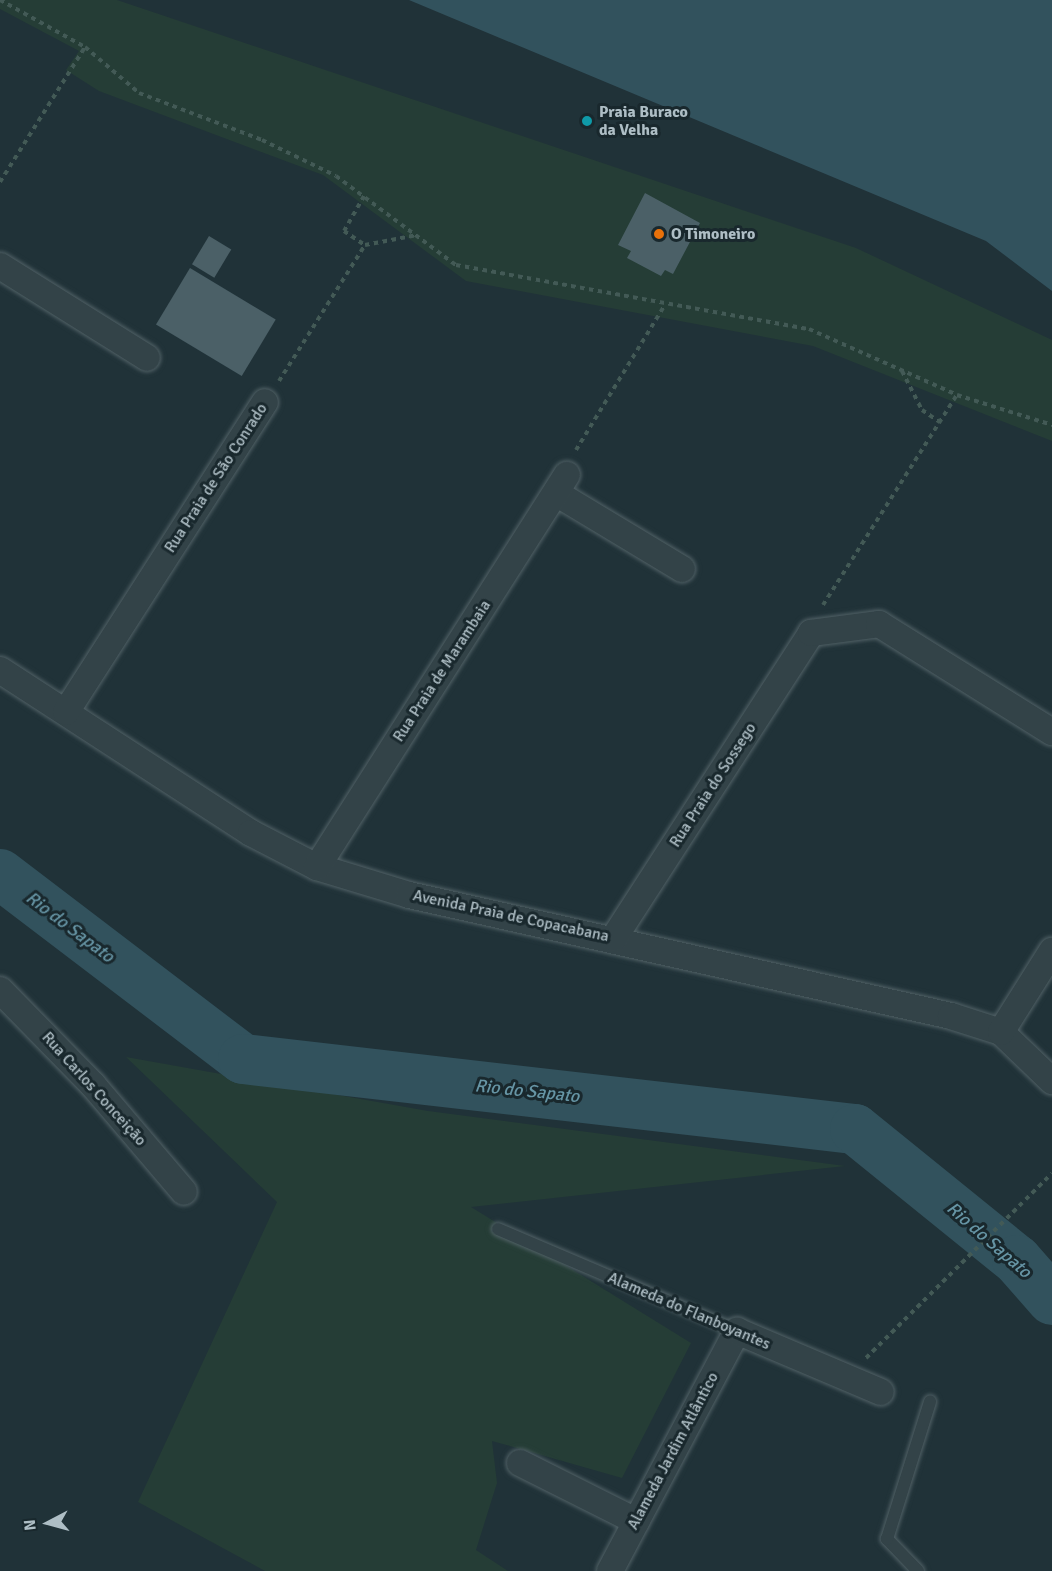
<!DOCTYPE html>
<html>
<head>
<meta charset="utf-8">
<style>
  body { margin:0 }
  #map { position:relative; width:1052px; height:1571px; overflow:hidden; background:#203238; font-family:Signika,sans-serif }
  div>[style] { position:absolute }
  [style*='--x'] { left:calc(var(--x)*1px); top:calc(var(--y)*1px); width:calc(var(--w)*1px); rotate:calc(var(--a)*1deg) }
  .green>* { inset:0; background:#253d36 }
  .water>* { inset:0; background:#32525d }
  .river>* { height:50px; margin:-25px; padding:0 25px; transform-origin:25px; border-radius:25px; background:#32525d }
  .building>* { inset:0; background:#4b6067; transform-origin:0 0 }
  .path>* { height:4px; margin-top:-2px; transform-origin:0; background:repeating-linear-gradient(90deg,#435a56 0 4.5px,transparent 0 9px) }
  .roads { filter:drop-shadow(0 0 2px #516166) drop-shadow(0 0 2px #516166) }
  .lane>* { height:12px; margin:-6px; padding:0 6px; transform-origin:6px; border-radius:6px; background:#334348 }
  .street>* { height:26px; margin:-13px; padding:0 13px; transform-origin:13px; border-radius:13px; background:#334348 }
  .dots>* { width:16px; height:16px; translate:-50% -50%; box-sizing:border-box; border:3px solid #19282d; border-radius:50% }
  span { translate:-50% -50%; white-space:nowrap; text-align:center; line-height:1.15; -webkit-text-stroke:6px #19282d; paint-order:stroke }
  .poi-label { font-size:16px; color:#aebec5; font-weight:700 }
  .left { translate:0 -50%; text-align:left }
  .street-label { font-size:16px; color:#aebec5 }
  .water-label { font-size:18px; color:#6695a5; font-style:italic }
  .north { position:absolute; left:18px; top:1493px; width:60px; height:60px; -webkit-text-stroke:4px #19282d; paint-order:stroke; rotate:264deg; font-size:16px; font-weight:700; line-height:24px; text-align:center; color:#aebec5 }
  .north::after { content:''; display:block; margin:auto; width:21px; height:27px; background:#aebec5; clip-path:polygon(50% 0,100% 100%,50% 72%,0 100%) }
</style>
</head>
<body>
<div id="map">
  <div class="green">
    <div style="clip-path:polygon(0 0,117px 0,856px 248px,1052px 340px,1052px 441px,813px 346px,466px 281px,323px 175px,99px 91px,66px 70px,79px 51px,0 9px)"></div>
    <div style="clip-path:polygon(126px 1057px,428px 1111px,845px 1166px,471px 1207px,691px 1343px,622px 1478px,492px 1441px,497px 1483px,476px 1550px,508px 1571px,265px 1571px,138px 1502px,277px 1202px)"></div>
  </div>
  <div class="water">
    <div style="clip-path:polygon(409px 0,1052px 0,1052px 291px,986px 241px)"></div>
  </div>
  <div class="river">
    <div style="--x:0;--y:874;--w:305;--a:37.3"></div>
    <div style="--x:243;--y:1059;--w:616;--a:6.53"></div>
    <div style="--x:855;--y:1129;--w:208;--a:39"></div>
    <div style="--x:1017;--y:1260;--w:53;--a:48.8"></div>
  </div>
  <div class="building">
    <div style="clip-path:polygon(645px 193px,700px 223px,673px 274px,665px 270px,661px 276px,627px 258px,631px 251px,618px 245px)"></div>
    <div style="left:209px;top:236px;width:26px;height:33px;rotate:31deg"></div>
    <div style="left:190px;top:268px;width:100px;height:66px;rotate:31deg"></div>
  </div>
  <div class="path">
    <div style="--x:0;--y:0;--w:97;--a:28.9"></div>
    <div style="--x:85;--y:47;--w:71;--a:40.4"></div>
    <div style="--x:139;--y:93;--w:132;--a:20.9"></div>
    <div style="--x:262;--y:140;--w:82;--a:25.9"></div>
    <div style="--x:336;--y:176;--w:149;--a:36.6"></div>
    <div style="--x:456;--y:265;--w:359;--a:10.3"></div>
    <div style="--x:809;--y:329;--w:162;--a:24"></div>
    <div style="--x:957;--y:395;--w:100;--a:17.5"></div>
    <div style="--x:0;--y:182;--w:160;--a:-57.8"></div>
    <div style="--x:364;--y:196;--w:40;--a:119.7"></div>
    <div style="--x:344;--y:231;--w:25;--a:34"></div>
    <div style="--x:365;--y:245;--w:53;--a:-10.9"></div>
    <div style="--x:902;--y:371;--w:44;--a:62.9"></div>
    <div style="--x:922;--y:410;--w:22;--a:34"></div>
    <div style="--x:279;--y:381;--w:161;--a:-57.7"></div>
    <div style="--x:576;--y:450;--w:170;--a:-58.5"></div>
    <div style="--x:823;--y:605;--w:249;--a:-57.5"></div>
    <div style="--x:866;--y:1358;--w:262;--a:-44.8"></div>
  </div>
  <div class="roads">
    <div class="lane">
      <div style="--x:498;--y:1229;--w:260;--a:23.1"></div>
      <div style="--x:918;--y:1571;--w:45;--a:-134.1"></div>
      <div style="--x:887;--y:1539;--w:144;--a:-72.6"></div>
    </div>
    <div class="street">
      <div style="--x:0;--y:266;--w:173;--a:32"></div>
      <div style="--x:556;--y:493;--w:147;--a:31.1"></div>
      <div style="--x:0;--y:670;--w:299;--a:33"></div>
      <div style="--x:251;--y:833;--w:74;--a:27.3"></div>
      <div style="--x:317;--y:867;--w:96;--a:16.9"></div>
      <div style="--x:409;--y:895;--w:555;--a:12.58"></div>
      <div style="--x:951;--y:1016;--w:52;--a:17.7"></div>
      <div style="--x:1001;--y:1032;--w:71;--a:43.9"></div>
      <div style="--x:66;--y:712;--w:368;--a:-57.3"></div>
      <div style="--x:317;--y:867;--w:465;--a:-57.5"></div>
      <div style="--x:614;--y:938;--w:363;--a:-57.1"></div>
      <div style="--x:811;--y:633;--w:69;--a:-7.5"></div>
      <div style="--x:879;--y:624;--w:204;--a:32"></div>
      <div style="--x:0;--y:990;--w:133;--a:45.6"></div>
      <div style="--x:93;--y:1085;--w:140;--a:49.6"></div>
      <div style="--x:1001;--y:1032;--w:96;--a:-57.8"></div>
      <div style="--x:520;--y:1463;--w:130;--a:26.6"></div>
      <div style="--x:610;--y:1571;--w:272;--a:-62.1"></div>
      <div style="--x:737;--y:1331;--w:156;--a:23"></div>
    </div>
  </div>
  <div class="dots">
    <div style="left:587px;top:121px;background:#0f9aa8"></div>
    <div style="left:659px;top:234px;background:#e8710a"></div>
  </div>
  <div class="poi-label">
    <span class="left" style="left:599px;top:121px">Praia Buraco<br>da Velha</span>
    <span class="left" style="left:671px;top:234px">O Timoneiro</span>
  </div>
  <div class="street-label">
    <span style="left:216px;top:478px;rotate:-57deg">Rua Praia de São Conrado</span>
    <span style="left:442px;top:671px;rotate:-57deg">Rua Praia de Marambaia</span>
    <span style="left:713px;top:785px;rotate:-57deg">Rua Praia do Sossego</span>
    <span style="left:511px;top:916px;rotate:12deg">Avenida Praia de Copacabana</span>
    <span style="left:94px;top:1089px;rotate:48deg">Rua Carlos Conceição</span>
    <span style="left:689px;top:1311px;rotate:23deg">Alameda do Flanboyantes</span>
    <span style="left:673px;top:1451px;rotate:-62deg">Alameda Jardim Atlântico</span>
  </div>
  <div class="water-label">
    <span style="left:70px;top:927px;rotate:37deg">Rio do Sapato</span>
    <span style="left:527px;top:1091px;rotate:6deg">Rio do Sapato</span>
    <span style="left:989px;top:1240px;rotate:41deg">Rio do Sapato</span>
  </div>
  <div class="north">N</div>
</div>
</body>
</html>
